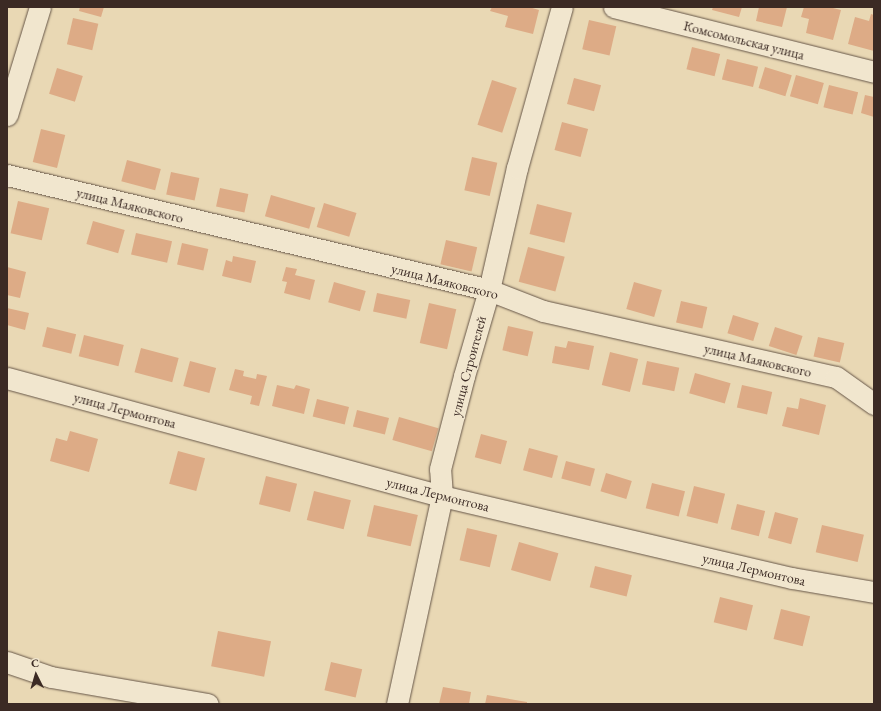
<!DOCTYPE html>
<html>
<head>
<meta charset="utf-8">
<style>
  body { margin:0 }
  #map { position:relative; width:881px; height:711px; overflow:hidden; background:#e9d8b4; font-family:"EB Garamond",serif }
  div>[style] { position:absolute }
  [style*='--x'] { left:calc(var(--x)*1px); top:calc(var(--y)*1px); width:calc(var(--w)*1px); rotate:calc(var(--a)*1deg) }
  .building>* { inset:0; background:#ddab86; transform-origin:0 0 }
  .roads { filter:drop-shadow(0 0 1px #665648) drop-shadow(0 0 1px #665648) }
  .minor>* { height:21px; margin:-10.5px; padding:0 10.5px; transform-origin:10.5px; border-radius:10.5px; background:#f1e6ce }
  span { translate:-50% -50%; white-space:nowrap; text-align:center; line-height:1.15; -webkit-text-stroke:3px #f1e6ce; paint-order:stroke }
  .street-label { font-size:14px; color:#3b2a24 }
  .frame { position:absolute; inset:0; border:8px solid #3b2a24; pointer-events:none }
  .north { position:absolute; left:16px; top:655px; width:40px; height:40px; -webkit-text-stroke:3px #f1e6ce; paint-order:stroke; rotate:355deg; font-size:11px; font-weight:700; line-height:16px; text-align:center; color:#3b2a24 }
  .north::after { content:''; display:block; margin:auto; width:14px; height:18px; background:#3b2a24; clip-path:polygon(50% 0,100% 100%,50% 72%,0 100%) }
</style>
</head>
<body>
<div id="map">
  <div class="building">
    <div style="clip-path:polygon(80px 7px,104px 7px,101px 17px,79px 11px)"></div>
    <div style="clip-path:polygon(492px 7px,529px 7px,539px 10px,533px 34px,505px 27px,508px 16px,490px 11px)"></div>
    <div style="clip-path:polygon(713px 7px,742px 7px,739px 17px,712px 10px)"></div>
    <div style="clip-path:polygon(759px 7px,787px 7px,782px 27px,756px 21px)"></div>
    <div style="clip-path:polygon(804px 7px,829px 7px,841px 10px,833px 40px,806px 33px,809px 19px,801px 17px)"></div>
    <div style="clip-path:polygon(871px 14px,874px 15px,874px 51px,848px 44px,855px 17px,869px 21px)"></div>
    <div style="left:73px;top:18px;width:26px;height:27px;rotate:13deg"></div>
    <div style="left:589px;top:20px;width:28px;height:30px;rotate:13deg"></div>
    <div style="left:692px;top:47px;width:29px;height:23px;rotate:14deg"></div>
    <div style="left:727px;top:59px;width:32px;height:21px;rotate:14deg"></div>
    <div style="left:765px;top:67px;width:28px;height:22px;rotate:17deg"></div>
    <div style="left:57px;top:68px;width:27px;height:27px;rotate:17deg"></div>
    <div style="left:796px;top:75px;width:29px;height:22px;rotate:16deg"></div>
    <div style="left:574px;top:78px;width:28px;height:27px;rotate:15deg"></div>
    <div style="left:492px;top:80px;width:26px;height:47px;rotate:18deg"></div>
    <div style="left:829px;top:85px;width:30px;height:23px;rotate:14deg"></div>
    <div style="clip-path:polygon(865px 95px,874px 97px,874px 117px,861px 113px)"></div>
    <div style="left:562px;top:122px;width:27px;height:29px;rotate:15deg"></div>
    <div style="left:41px;top:129px;width:25px;height:34px;rotate:14deg"></div>
    <div style="left:472px;top:157px;width:26px;height:34px;rotate:13deg"></div>
    <div style="left:127px;top:160px;width:35px;height:22px;rotate:15deg"></div>
    <div style="left:171px;top:172px;width:29px;height:23px;rotate:12deg"></div>
    <div style="left:220px;top:188px;width:29px;height:19px;rotate:12deg"></div>
    <div style="left:271px;top:195px;width:46px;height:22px;rotate:16deg"></div>
    <div style="left:18px;top:201px;width:32px;height:33px;rotate:13deg"></div>
    <div style="left:324px;top:203px;width:34px;height:25px;rotate:17deg"></div>
    <div style="left:537px;top:204px;width:36px;height:31px;rotate:14deg"></div>
    <div style="left:93px;top:221px;width:33px;height:24px;rotate:16deg"></div>
    <div style="left:136px;top:233px;width:37px;height:22px;rotate:13deg"></div>
    <div style="left:446px;top:240px;width:32px;height:25px;rotate:13deg"></div>
    <div style="left:182px;top:243px;width:27px;height:22px;rotate:13deg"></div>
    <div style="left:528px;top:247px;width:38px;height:36px;rotate:15deg"></div>
    <div style="clip-path:polygon(233px 256px,256px 261px,251px 283px,222px 276px,226px 260px,232px 262px)"></div>
    <div style="clip-path:polygon(7px 267px,26px 272px,20px 298px,7px 295px)"></div>
    <div style="clip-path:polygon(286px 267px,297px 269px,295px 275px,315px 280px,310px 300px,284px 293px,287px 282px,282px 281px)"></div>
    <div style="left:334px;top:282px;width:33px;height:21px;rotate:16deg"></div>
    <div style="left:634px;top:282px;width:29px;height:28px;rotate:16deg"></div>
    <div style="left:377px;top:293px;width:34px;height:19px;rotate:12deg"></div>
    <div style="left:681px;top:301px;width:27px;height:22px;rotate:13deg"></div>
    <div style="left:429px;top:303px;width:28px;height:41px;rotate:13deg"></div>
    <div style="clip-path:polygon(7px 308px,29px 313px,25px 330px,7px 325px)"></div>
    <div style="left:733px;top:315px;width:27px;height:19px;rotate:17deg"></div>
    <div style="left:508px;top:326px;width:26px;height:25px;rotate:13deg"></div>
    <div style="left:47px;top:327px;width:30px;height:20px;rotate:14deg"></div>
    <div style="left:775px;top:327px;width:29px;height:20px;rotate:18deg"></div>
    <div style="left:84px;top:335px;width:41px;height:22px;rotate:14deg"></div>
    <div style="left:818px;top:337px;width:27px;height:20px;rotate:13deg"></div>
    <div style="clip-path:polygon(568px 341px,594px 346px,589px 370px,552px 363px,555px 346px,566px 348px)"></div>
    <div style="left:141px;top:348px;width:39px;height:25px;rotate:15deg"></div>
    <div style="left:610px;top:352px;width:29px;height:34px;rotate:14deg"></div>
    <div style="left:190px;top:361px;width:27px;height:26px;rotate:15deg"></div>
    <div style="left:647px;top:361px;width:33px;height:24px;rotate:12deg"></div>
    <div style="clip-path:polygon(235px 369px,244px 371px,243px 376px,256px 379px,257px 374px,267px 376px,259px 406px,250px 404px,252px 396px,229px 390px)"></div>
    <div style="left:695px;top:373px;width:37px;height:21px;rotate:16deg"></div>
    <div style="clip-path:polygon(277px 385px,294px 389px,296px 385px,310px 389px,304px 414px,272px 406px)"></div>
    <div style="left:742px;top:385px;width:31px;height:23px;rotate:13deg"></div>
    <div style="clip-path:polygon(800px 398px,826px 405px,819px 435px,782px 426px,787px 407px,798px 409px)"></div>
    <div style="left:317px;top:399px;width:33px;height:18px;rotate:14deg"></div>
    <div style="left:357px;top:410px;width:33px;height:17px;rotate:14deg"></div>
    <div style="left:399px;top:417px;width:41px;height:24px;rotate:16deg"></div>
    <div style="clip-path:polygon(70px 431px,98px 439px,89px 472px,50px 461px,56px 438px,67px 441px)"></div>
    <div style="left:481px;top:434px;width:27px;height:24px;rotate:15deg"></div>
    <div style="left:529px;top:448px;width:30px;height:23px;rotate:15deg"></div>
    <div style="left:178px;top:451px;width:28px;height:34px;rotate:15deg"></div>
    <div style="left:566px;top:461px;width:30px;height:18px;rotate:15deg"></div>
    <div style="left:606px;top:473px;width:27px;height:19px;rotate:17deg"></div>
    <div style="left:266px;top:476px;width:32px;height:29px;rotate:14deg"></div>
    <div style="left:652px;top:483px;width:34px;height:26px;rotate:14deg"></div>
    <div style="left:694px;top:486px;width:32px;height:31px;rotate:14deg"></div>
    <div style="left:314px;top:491px;width:38px;height:30px;rotate:14deg"></div>
    <div style="left:737px;top:504px;width:29px;height:26px;rotate:14deg"></div>
    <div style="left:374px;top:505px;width:45px;height:32px;rotate:13deg"></div>
    <div style="left:775px;top:512px;width:24px;height:27px;rotate:15deg"></div>
    <div style="left:822px;top:525px;width:43px;height:28px;rotate:13deg"></div>
    <div style="left:467px;top:528px;width:31px;height:33px;rotate:13deg"></div>
    <div style="left:519px;top:542px;width:41px;height:29px;rotate:16deg"></div>
    <div style="left:595px;top:566px;width:38px;height:22px;rotate:14deg"></div>
    <div style="left:720px;top:597px;width:34px;height:26px;rotate:14deg"></div>
    <div style="left:781px;top:609px;width:30px;height:31px;rotate:14deg"></div>
    <div style="left:218px;top:631px;width:54px;height:36px;rotate:11deg"></div>
    <div style="left:331px;top:662px;width:32px;height:29px;rotate:13deg"></div>
    <div style="clip-path:polygon(443px 687px,471px 692px,469px 704px,439px 704px)"></div>
    <div style="clip-path:polygon(487px 695px,527px 702px,527px 704px,485px 704px)"></div>
  </div>
  <div class="roads">
    <div class="minor">
      <div style="--x:614;--y:7;--w:268;--a:14"></div>
      <div style="--x:7;--y:115;--w:113;--a:-73"></div>
      <div style="--x:7;--y:175;--w:496;--a:13.4"></div>
      <div style="--x:489;--y:290;--w:58;--a:21.3"></div>
      <div style="--x:543;--y:311;--w:300;--a:12.7"></div>
      <div style="--x:836;--y:377;--w:47;--a:35.4"></div>
      <div style="--x:7;--y:378;--w:451;--a:15.2"></div>
      <div style="--x:442;--y:496;--w:359;--a:13.2"></div>
      <div style="--x:792;--y:578;--w:83;--a:9.7"></div>
      <div style="--x:7;--y:662;--w:46;--a:18.8"></div>
      <div style="--x:51;--y:677;--w:159;--a:9.8"></div>
      <div style="--x:397;--y:704;--w:213;--a:-77.8"></div>
      <div style="--x:442;--y:496;--w:27;--a:-94"></div>
      <div style="--x:440;--y:469;--w:96;--a:-75.5"></div>
      <div style="--x:464;--y:376;--w:90;--a:-73.8"></div>
      <div style="--x:489;--y:290;--w:125;--a:-77.1"></div>
      <div style="--x:517;--y:168;--w:167;--a:-74.4"></div>
    </div>
  </div>
  <div class="street-label">
    <span style="left:744px;top:40px;rotate:14deg">Комсомольская улица</span>
    <span style="left:130px;top:205px;rotate:14deg">улица Маяковского</span>
    <span style="left:445px;top:281px;rotate:14deg">улица Маяковского</span>
    <span style="left:758px;top:360px;rotate:13deg">улица Маяковского</span>
    <span style="left:468px;top:366px;rotate:-75deg">улица Строителей</span>
    <span style="left:125px;top:410px;rotate:15deg">улица Лермонтова</span>
    <span style="left:438px;top:494px;rotate:14deg">улица Лермонтова</span>
    <span style="left:754px;top:569px;rotate:13deg">улица Лермонтова</span>
  </div>
  <div class="frame"></div>
  <div class="north">С</div>
</div>
</body>
</html>
